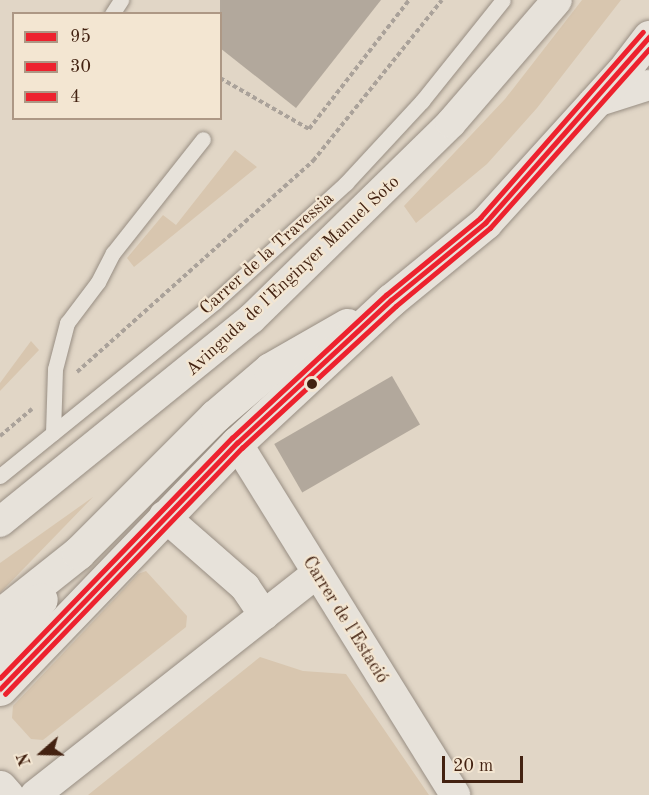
<!DOCTYPE html>
<html>
<head>
<meta charset="utf-8">
<style>
  body { margin:0 }
  #map { position:relative; width:649px; height:795px; overflow:hidden; background:#e1d6c6; font-family:"Old Standard TT",serif }
  div>[style] { position:absolute }
  [style*='--x'] { left:calc(var(--x)*1px); top:calc(var(--y)*1px); width:calc(var(--w)*1px); rotate:calc(var(--a)*1deg) }
  .green>* { inset:0; background:#d8c6af }
  .building>* { inset:0; background:#b2a89c; transform-origin:0 0 }
  .path>* { height:4px; margin-top:-2px; transform-origin:0; background:repeating-linear-gradient(90deg,#aaa29a 0 4.5px,transparent 0 7.5px) }
  .roads { filter:drop-shadow(0 0 2px #988e83) drop-shadow(0 0 2px #988e83) }
  .lane>* { height:15px; margin:-7.5px; padding:0 7.5px; transform-origin:7.5px; border-radius:7.5px; background:#e7e2da }
  .street>* { height:30px; margin:-15px; padding:0 15px; transform-origin:15px; border-radius:15px; background:#e7e2da }
  .secondary>* { height:33px; margin:-16.5px; padding:0 16.5px; transform-origin:16.5px; border-radius:16.5px; background:#e7e2da }
  .bus-1>* { height:4.5px; margin:-2.25px; padding:0 2.25px; transform-origin:2.25px; border-radius:2.25px; background:#ed222e }
  .bus-2>* { height:4.5px; margin:-2.25px; padding:0 2.25px; transform-origin:2.25px; border-radius:2.25px; background:#ed222e }
  .bus-3>* { height:4.5px; margin:-2.25px; padding:0 2.25px; transform-origin:2.25px; border-radius:2.25px; background:#ed222e }
  .dots>* { width:16px; height:16px; translate:-50% -50%; box-sizing:border-box; border:3px solid #f3e6d2; border-radius:50% }
  span { translate:-50% -50%; white-space:nowrap; text-align:center; line-height:1.15; -webkit-text-stroke:4.5px #f3e6d2; paint-order:stroke }
  .street-label { font-size:18px; color:#432211 }
  .legend { position:absolute; left:12px; top:12px; width:210px; height:108px; box-sizing:border-box; background:#f3e6d2; border:2px solid #ad9885; margin:0; padding:8px 10px; list-style:none; font-size:18px; color:#432211 }
  .legend li { display:flex; align-items:center; gap:12px; height:30px }
  .legend b { width:30px; border:2px solid #ad9885 }
  .north { position:absolute; left:12px; top:723px; width:60px; height:60px; -webkit-text-stroke:4px #f3e6d2; paint-order:stroke; rotate:250deg; font-size:16px; font-weight:700; line-height:24px; text-align:center; color:#432211 }
  .north::after { content:''; display:block; margin:auto; width:21px; height:27px; background:#432211; clip-path:polygon(50% 0,100% 100%,50% 72%,0 100%) }
  .scale { position:absolute; left:442px; top:756px; width:81px; height:27px; box-sizing:border-box; border:3px solid #432211; border-top:0; padding-left:8px; font-size:18px; line-height:21px; white-space:nowrap; color:#432211; -webkit-text-stroke:4px #f3e6d2; paint-order:stroke }
</style>
</head>
<body>
<div id="map">
  <div class="green">
    <div style="clip-path:polygon(582px 0,621px 0,537px 108px,487px 164px,416px 223px,404px 206px,505px 99px)"></div>
    <div style="clip-path:polygon(235px 150px,257px 167px,134px 267px,127px 258px,163px 215px,176px 225px)"></div>
    <div style="clip-path:polygon(31px 341px,39px 350px,0 391px,0 383px)"></div>
    <div style="clip-path:polygon(93px 497px,0 593px,0 563px)"></div>
    <div style="clip-path:polygon(146px 571px,187px 616px,186px 627px,43px 740px,31px 739px,12px 718px,13px 706px,138px 574px)"></div>
    <div style="clip-path:polygon(260px 657px,303px 671px,346px 674px,429px 795px,88px 795px)"></div>
  </div>
  <div class="building">
    <div style="clip-path:polygon(220px 0,381px 0,296px 108px,220px 48px)"></div>
    <div style="left:392px;top:376px;width:56px;height:136px;rotate:60deg"></div>
  </div>
  <div class="path">
    <div style="--x:220;--y:78;--w:103;--a:29.8"></div>
    <div style="--x:309;--y:129;--w:163;--a:-52.2"></div>
    <div style="--x:77;--y:372;--w:317;--a:-41.8"></div>
    <div style="--x:313;--y:161;--w:206;--a:-51.3"></div>
    <div style="--x:0;--y:436;--w:42;--a:-40.2"></div>
  </div>
  <div class="roads">
    <div class="lane">
      <div style="--x:112;--y:14;--w:17;--a:-57"></div>
      <div style="--x:53;--y:433;--w:64;--a:-88.2"></div>
      <div style="--x:55;--y:369;--w:48;--a:-75.4"></div>
      <div style="--x:67;--y:323;--w:51;--a:-52.9"></div>
      <div style="--x:98;--y:282;--w:33;--a:-63"></div>
      <div style="--x:113;--y:253;--w:145;--a:-51.7"></div>
      <div style="--x:0;--y:476;--w:278;--a:-39"></div>
      <div style="--x:216;--y:301;--w:176;--a:-42.2"></div>
      <div style="--x:346;--y:183;--w:112;--a:-47.2"></div>
      <div style="--x:422;--y:101;--w:129;--a:-51.3"></div>
    </div>
    <div class="street">
      <div style="--x:593;--y:103;--w:59;--a:-17.8"></div>
      <div style="--x:237;--y:443;--w:414;--a:58.2"></div>
      <div style="--x:164;--y:516;--w:108;--a:41.2"></div>
      <div style="--x:245;--y:587;--w:34;--a:56"></div>
      <div style="--x:0;--y:522;--w:323;--a:-39"></div>
      <div style="--x:251;--y:319;--w:280;--a:-44.4"></div>
      <div style="--x:451;--y:123;--w:162;--a:-49.2"></div>
      <div style="--x:35;--y:795;--w:357;--a:-38.2"></div>
    </div>
    <div class="secondary">
      <div style="--x:0;--y:615;--w:100;--a:-38.5"></div>
      <div style="--x:78;--y:553;--w:194;--a:-45"></div>
      <div style="--x:215;--y:416;--w:72;--a:-40.5"></div>
      <div style="--x:270;--y:369;--w:89;--a:-29.7"></div>
      <div style="--x:0;--y:650;--w:65;--a:-51.2"></div>
      <div style="--x:0;--y:689;--w:342;--a:-46.1"></div>
      <div style="--x:237;--y:443;--w:210;--a:-42.9"></div>
      <div style="--x:391;--y:300;--w:122;--a:-39.3"></div>
      <div style="--x:485;--y:223;--w:205;--a:-47.8"></div>
      <div style="--x:623;--y:71;--w:43;--a:-52.6"></div>
      <div style="--x:0;--y:787;--w:11;--a:49"></div>
    </div>
  </div>
  <div class="bus-1">
    <div style="--x:0;--y:689;--w:342;--a:-46.1"></div>
    <div style="--x:237;--y:443;--w:210;--a:-42.9"></div>
    <div style="--x:391;--y:300;--w:122;--a:-39.3"></div>
    <div style="--x:485;--y:223;--w:248;--a:-48.6"></div>
  </div>
  <div class="bus-2">
    <div style="--x:5;--y:694;--w:342;--a:-46.1"></div>
    <div style="--x:242;--y:448;--w:209;--a:-42.7"></div>
    <div style="--x:396;--y:306;--w:122;--a:-39.7"></div>
    <div style="--x:490;--y:228;--w:239;--a:-48.4"></div>
  </div>
  <div class="bus-3">
    <div style="--x:0;--y:678;--w:334;--a:-46"></div>
    <div style="--x:232;--y:438;--w:210;--a:-42.9"></div>
    <div style="--x:386;--y:295;--w:122;--a:-39.3"></div>
    <div style="--x:480;--y:218;--w:247;--a:-48.8"></div>
  </div>
  <div class="dots">
    <div style="left:312px;top:384px;background:#432211"></div>
  </div>
  <div class="street-label">
    <span style="left:267px;top:254px;rotate:-42deg">Carrer de la Travessia</span>
    <span style="left:293px;top:276px;rotate:-43deg">Avinguda de l'Enginyer Manuel Soto</span>
    <span style="left:345px;top:620px;rotate:58deg">Carrer de l'Estació</span>
  </div>
  <ul class="legend">
  <li><b style="height:8px;background:#ed222e"></b>95</li>
  <li><b style="height:8px;background:#ed222e"></b>30</li>
  <li><b style="height:8px;background:#ed222e"></b>4</li>
  </ul>
  <div class="north">N</div>
  <div class="scale">20 m</div>
</div>
</body>
</html>
